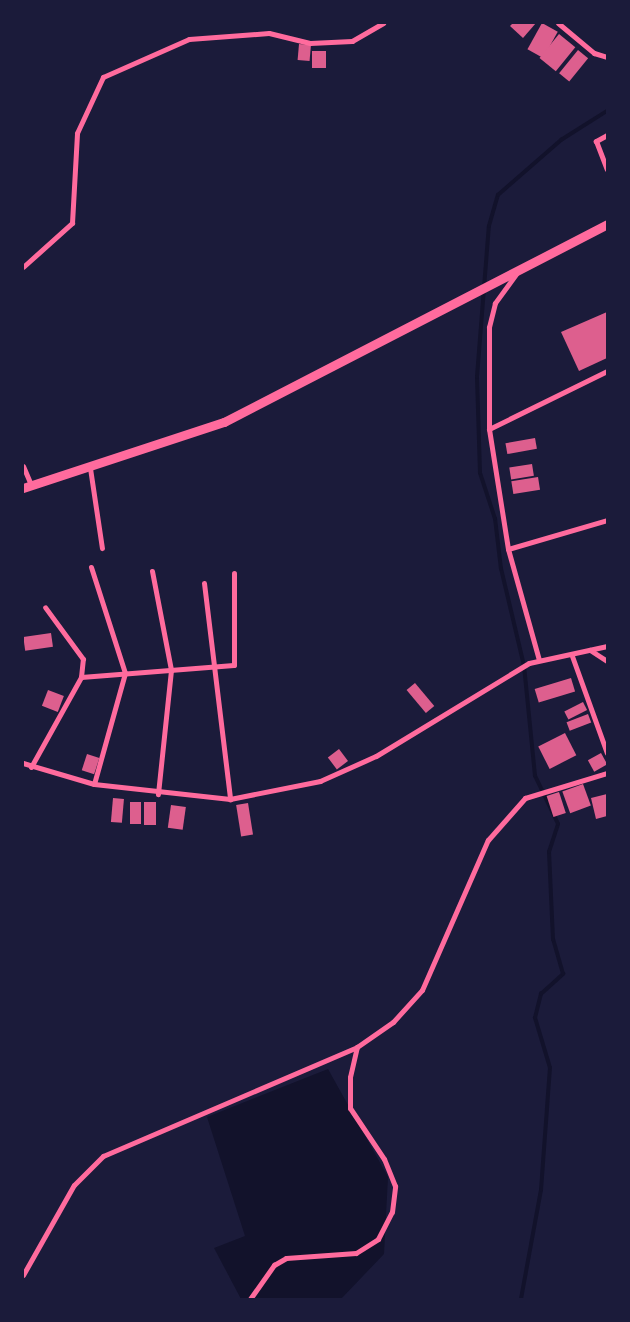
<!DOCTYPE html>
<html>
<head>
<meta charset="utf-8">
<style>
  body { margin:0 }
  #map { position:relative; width:630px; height:1322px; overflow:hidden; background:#1b1b3a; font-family:Montserrat,sans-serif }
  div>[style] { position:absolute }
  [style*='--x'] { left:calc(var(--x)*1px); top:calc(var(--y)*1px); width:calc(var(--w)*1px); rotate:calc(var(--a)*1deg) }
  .water>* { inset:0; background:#12122b }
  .stream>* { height:3.5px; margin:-1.75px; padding:0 1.75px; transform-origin:1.75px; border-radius:1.75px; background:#12122b }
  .building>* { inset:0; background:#dd5f8e; transform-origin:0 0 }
  .minor>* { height:5px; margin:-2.5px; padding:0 2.5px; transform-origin:2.5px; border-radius:2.5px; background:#ff6b9d }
  .trunk>* { height:9px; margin:-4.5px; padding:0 4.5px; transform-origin:4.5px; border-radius:4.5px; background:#ff6b9d }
  span { translate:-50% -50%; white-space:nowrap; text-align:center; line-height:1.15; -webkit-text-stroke:7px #1b1b3a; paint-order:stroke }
  .frame { position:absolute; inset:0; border:24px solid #1b1b3a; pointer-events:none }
</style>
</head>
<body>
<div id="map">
  <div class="water">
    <div style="clip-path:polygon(328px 1069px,388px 1177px,384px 1254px,341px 1299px,241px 1299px,214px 1248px,245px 1236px,207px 1117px)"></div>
  </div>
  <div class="stream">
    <div style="--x:521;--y:1299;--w:111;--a:-79.6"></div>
    <div style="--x:541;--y:1190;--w:122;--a:-85.8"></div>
    <div style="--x:550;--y:1068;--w:52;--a:-106.7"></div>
    <div style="--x:535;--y:1018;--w:25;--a:-76"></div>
    <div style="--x:541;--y:994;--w:30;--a:-42"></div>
    <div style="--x:563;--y:974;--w:35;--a:-106"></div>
    <div style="--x:553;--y:940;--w:88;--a:-92.6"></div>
    <div style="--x:549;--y:852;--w:29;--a:-72"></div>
    <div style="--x:558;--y:824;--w:53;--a:-115.6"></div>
    <div style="--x:535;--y:776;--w:111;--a:-95.7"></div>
    <div style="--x:524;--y:666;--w:100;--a:-103.3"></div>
    <div style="--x:501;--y:569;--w:50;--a:-96.8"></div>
    <div style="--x:495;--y:519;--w:48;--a:-108.1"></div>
    <div style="--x:480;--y:473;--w:96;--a:-91.8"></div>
    <div style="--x:477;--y:377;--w:151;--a:-85.5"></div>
    <div style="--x:489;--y:226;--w:32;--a:-74"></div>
    <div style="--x:498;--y:195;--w:84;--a:-41.1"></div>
    <div style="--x:561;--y:140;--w:54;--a:-32.2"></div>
  </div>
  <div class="building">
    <div style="clip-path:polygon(513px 23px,536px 23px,523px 38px,510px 26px)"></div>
    <div style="left:542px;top:23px;width:18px;height:30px;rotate:29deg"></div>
    <div style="left:559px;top:34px;width:21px;height:31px;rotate:39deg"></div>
    <div style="left:299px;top:44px;width:12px;height:16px;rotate:5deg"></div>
    <div style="left:578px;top:50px;width:13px;height:30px;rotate:39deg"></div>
    <div style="left:326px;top:51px;width:17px;height:14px;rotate:90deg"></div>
    <div style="clip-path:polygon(607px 312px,607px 358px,579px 371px,561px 332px)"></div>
    <div style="left:535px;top:438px;width:11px;height:30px;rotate:80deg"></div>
    <div style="left:532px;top:464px;width:12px;height:23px;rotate:81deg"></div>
    <div style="left:538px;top:477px;width:13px;height:27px;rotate:81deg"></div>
    <div style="left:51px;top:633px;width:14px;height:28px;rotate:82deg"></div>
    <div style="left:571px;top:678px;width:14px;height:38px;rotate:73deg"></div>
    <div style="left:415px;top:683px;width:30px;height:11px;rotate:50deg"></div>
    <div style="left:48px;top:690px;width:17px;height:17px;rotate:21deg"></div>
    <div style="left:583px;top:702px;width:9px;height:21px;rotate:63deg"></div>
    <div style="left:588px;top:714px;width:9px;height:23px;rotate:69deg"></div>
    <div style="left:565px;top:733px;width:25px;height:30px;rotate:63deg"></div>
    <div style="left:339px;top:749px;width:15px;height:14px;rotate:53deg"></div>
    <div style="left:601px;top:753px;width:13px;height:15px;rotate:61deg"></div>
    <div style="left:87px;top:754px;width:13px;height:17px;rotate:18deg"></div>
    <div style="left:583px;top:784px;width:23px;height:22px;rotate:70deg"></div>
    <div style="left:559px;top:792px;width:22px;height:13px;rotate:72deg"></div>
    <div style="clip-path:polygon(607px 794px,607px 816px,596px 819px,591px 798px)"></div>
    <div style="left:113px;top:798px;width:11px;height:24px;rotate:5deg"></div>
    <div style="left:130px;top:802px;width:11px;height:22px"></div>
    <div style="left:144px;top:802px;width:12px;height:23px"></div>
    <div style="left:248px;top:803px;width:32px;height:12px;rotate:81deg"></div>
    <div style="left:171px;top:805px;width:15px;height:23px;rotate:8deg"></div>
  </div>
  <div class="minor">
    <div style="--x:558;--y:23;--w:47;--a:39.8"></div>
    <div style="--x:594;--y:53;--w:14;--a:17"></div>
    <div style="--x:607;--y:135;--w:13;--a:151"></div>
    <div style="--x:596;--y:141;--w:30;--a:69"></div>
    <div style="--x:23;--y:267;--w:66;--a:-41.9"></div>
    <div style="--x:72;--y:223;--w:90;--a:-86.8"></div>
    <div style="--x:77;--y:133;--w:62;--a:-65.1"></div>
    <div style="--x:103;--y:77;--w:94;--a:-23.8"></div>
    <div style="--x:189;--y:39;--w:80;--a:-4.3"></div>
    <div style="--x:269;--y:33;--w:42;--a:13.7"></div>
    <div style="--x:310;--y:43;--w:42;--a:-2.7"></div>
    <div style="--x:352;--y:41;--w:36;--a:-30"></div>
    <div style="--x:516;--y:274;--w:36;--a:126"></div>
    <div style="--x:495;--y:303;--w:25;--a:104"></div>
    <div style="--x:489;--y:327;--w:102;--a:90"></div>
    <div style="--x:489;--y:429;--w:121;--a:81"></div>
    <div style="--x:508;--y:549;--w:115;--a:74.4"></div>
    <div style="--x:489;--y:429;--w:131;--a:-26.2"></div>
    <div style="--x:23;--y:466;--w:21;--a:67"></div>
    <div style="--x:90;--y:468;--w:81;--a:81.5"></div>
    <div style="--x:508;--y:549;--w:103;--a:-16.3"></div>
    <div style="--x:91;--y:567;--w:111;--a:72.2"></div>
    <div style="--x:125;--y:673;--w:115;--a:105.6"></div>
    <div style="--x:152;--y:571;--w:101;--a:79.1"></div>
    <div style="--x:171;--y:670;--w:125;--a:96"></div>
    <div style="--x:204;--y:583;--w:218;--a:83.1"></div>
    <div style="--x:590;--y:650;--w:20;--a:33"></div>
    <div style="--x:572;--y:656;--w:103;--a:70.2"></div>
    <div style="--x:81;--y:677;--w:153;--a:-4.5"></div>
    <div style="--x:234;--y:665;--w:92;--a:-90"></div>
    <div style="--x:23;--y:763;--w:74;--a:16.5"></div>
    <div style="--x:94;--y:784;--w:137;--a:6.3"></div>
    <div style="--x:230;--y:799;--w:92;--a:-11.3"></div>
    <div style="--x:320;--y:781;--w:61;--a:-24.1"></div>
    <div style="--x:376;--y:756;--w:179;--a:-31.3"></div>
    <div style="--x:529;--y:663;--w:80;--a:-12.3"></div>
    <div style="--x:31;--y:767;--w:103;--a:-60.9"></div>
    <div style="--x:81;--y:677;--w:18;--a:-84"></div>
    <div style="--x:83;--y:659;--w:64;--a:-126.2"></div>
    <div style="--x:23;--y:1275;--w:103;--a:-60.5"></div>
    <div style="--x:74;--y:1185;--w:41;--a:-45"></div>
    <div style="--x:103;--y:1156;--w:276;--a:-23.2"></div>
    <div style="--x:357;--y:1047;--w:44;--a:-34.8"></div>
    <div style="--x:393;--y:1022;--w:43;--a:-47.8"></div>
    <div style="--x:422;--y:990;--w:164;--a:-66.3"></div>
    <div style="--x:488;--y:840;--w:56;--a:-48.6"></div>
    <div style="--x:525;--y:798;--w:86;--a:-17"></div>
    <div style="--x:250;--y:1299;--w:42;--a:-54.8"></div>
    <div style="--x:274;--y:1265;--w:14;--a:-30"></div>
    <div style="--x:286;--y:1258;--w:70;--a:-4.1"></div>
    <div style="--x:356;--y:1253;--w:26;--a:-32"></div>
    <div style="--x:378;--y:1239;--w:30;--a:-63"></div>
    <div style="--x:392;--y:1212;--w:26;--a:-83"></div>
    <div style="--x:395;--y:1186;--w:29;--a:-112"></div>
    <div style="--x:384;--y:1159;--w:61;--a:-123.7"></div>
    <div style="--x:350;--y:1108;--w:31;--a:-90"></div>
    <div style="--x:350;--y:1077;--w:31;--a:-77"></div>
  </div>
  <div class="trunk">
    <div style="--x:23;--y:488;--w:212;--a:-18.2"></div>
    <div style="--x:224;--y:422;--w:431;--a:-27.3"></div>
  </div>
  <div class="frame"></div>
</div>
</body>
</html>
